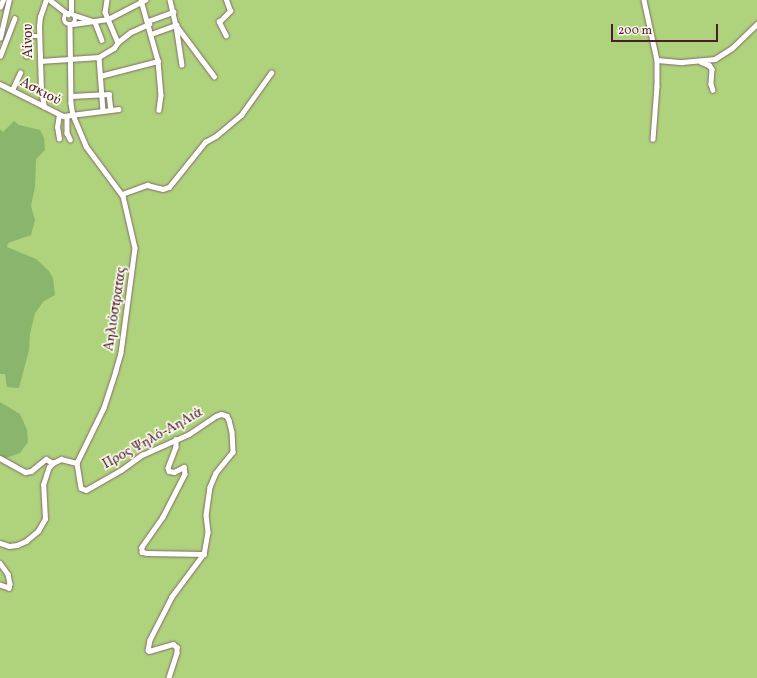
<!DOCTYPE html>
<html>
<head>
<meta charset="utf-8">
<style>
  body { margin:0 }
  #map { position:relative; width:757px; height:678px; overflow:hidden; background:#f7ebd8; font-family:Vollkorn,serif }
  div>[style] { position:absolute }
  [style*='--x'] { left:calc(var(--x)*1px); top:calc(var(--y)*1px); width:calc(var(--w)*1px); rotate:calc(var(--a)*1deg) }
  .green>* { inset:0; background:#aed37c; transform-origin:0 0 }
  .forest>* { inset:0; background:#8ab56c }
  .roads { filter:drop-shadow(0 0 1px #876668) drop-shadow(0 0 1px #876668) }
  .minor>* { height:4.5px; margin:-2.25px; padding:0 2.25px; transform-origin:2.25px; border-radius:2.25px; background:#fff }
  .minor>.ring { margin:-2.25px; padding:0; box-sizing:content-box; background:none; border:4.5px solid #fff; border-radius:50% }
  span { translate:-50% -50%; white-space:nowrap; text-align:center; line-height:1.15; -webkit-text-stroke:3.5px #fbf7ec; paint-order:stroke }
  .street-label { font-size:14px; color:#4a1f2b }
  .scale { position:absolute; left:611px; top:24px; width:107px; height:18px; box-sizing:border-box; border:2px solid #4a1f2b; border-top:0; padding-left:5px; font-size:12px; line-height:14px; white-space:nowrap; color:#4a1f2b; -webkit-text-stroke:3px #fbf7ec; paint-order:stroke }
</style>
</head>
<body>
<div id="map">
  <div class="green">
    <div style="left:0;top:0;width:757px;height:678px"></div>
  </div>
  <div class="forest">
    <div style="clip-path:polygon(14px 121px,19px 125px,40px 130px,44px 138px,45px 150px,36px 159px,35px 187px,31px 206px,35px 220px,31px 235px,8px 243px,7px 247px,36px 259px,49px 271px,53px 278px,55px 295px,44px 301px,35px 313px,30px 334px,29px 350px,19px 388px,7px 387px,5px 374px,0 374px,0 129px,3px 132px)"></div>
    <div style="clip-path:polygon(0 402px,20px 414px,27px 430px,28px 442px,20px 453px,6px 458px,0 455px)"></div>
  </div>
  <div class="roads">
    <div class="minor">
      <div style="--x:50;--y:0;--w:23;--a:38"></div>
      <div style="--x:107;--y:0;--w:12;--a:99"></div>
      <div style="--x:105;--y:12;--w:33;--a:67"></div>
      <div style="--x:141;--y:0;--w:63;--a:74.4"></div>
      <div style="--x:158;--y:61;--w:34;--a:85"></div>
      <div style="--x:161;--y:95;--w:15;--a:98"></div>
      <div style="--x:170;--y:0;--w:26;--a:77"></div>
      <div style="--x:176;--y:25;--w:40;--a:81.5"></div>
      <div style="--x:644;--y:0;--w:61;--a:77.8"></div>
      <div style="--x:657;--y:60;--w:26;--a:90"></div>
      <div style="--x:657;--y:86;--w:53;--a:94.3"></div>
      <div style="--x:0;--y:7;--w:8;--a:-67"></div>
      <div class="ring" style="left:64.5px;top:13.5px;width:6.5px;height:6.5px"></div>
      <div style="--x:71;--y:14;--w:14;--a:-90"></div>
      <div style="--x:74;--y:15;--w:20;--a:18"></div>
      <div style="--x:148;--y:21;--w:27;--a:-20"></div>
      <div style="--x:95;--y:22;--w:19;--a:69"></div>
      <div style="--x:70;--y:24;--w:79;--a:89.3"></div>
      <div style="--x:71;--y:103;--w:12;--a:81"></div>
      <div style="--x:73;--y:115;--w:34;--a:67"></div>
      <div style="--x:86;--y:146;--w:62;--a:53.5"></div>
      <div style="--x:123;--y:196;--w:53;--a:77"></div>
      <div style="--x:135;--y:248;--w:106;--a:97.6"></div>
      <div style="--x:121;--y:353;--w:19;--a:106"></div>
      <div style="--x:116;--y:371;--w:39;--a:108"></div>
      <div style="--x:104;--y:408;--w:61;--a:116.1"></div>
      <div style="--x:73;--y:24;--w:35;--a:-8"></div>
      <div style="--x:108;--y:19;--w:42;--a:-27.2"></div>
      <div style="--x:151;--y:34;--w:27;--a:-20"></div>
      <div style="--x:176;--y:25;--w:64;--a:53.3"></div>
      <div style="--x:226;--y:36;--w:16;--a:-117"></div>
      <div style="--x:219;--y:22;--w:16;--a:-45"></div>
      <div style="--x:230;--y:11;--w:12;--a:-110"></div>
      <div style="--x:0;--y:38;--w:39;--a:-77"></div>
      <div style="--x:0;--y:56;--w:40;--a:-69"></div>
      <div style="--x:26;--y:56;--w:20;--a:-79"></div>
      <div style="--x:30;--y:36;--w:9;--a:0"></div>
      <div style="--x:99;--y:57;--w:54;--a:85.8"></div>
      <div style="--x:657;--y:60;--w:25;--a:5"></div>
      <div style="--x:682;--y:62;--w:33;--a:-5"></div>
      <div style="--x:715;--y:59;--w:20;--a:-33"></div>
      <div style="--x:732;--y:48;--w:35;--a:-44"></div>
      <div style="--x:40;--y:61;--w:59;--a:-3.9"></div>
      <div style="--x:99;--y:57;--w:17;--a:-31"></div>
      <div style="--x:114;--y:48;--w:7;--a:-56"></div>
      <div style="--x:118;--y:42;--w:16;--a:-38"></div>
      <div style="--x:131;--y:32;--w:20;--a:-24"></div>
      <div style="--x:701;--y:62;--w:9;--a:21"></div>
      <div style="--x:709;--y:65;--w:5;--a:53"></div>
      <div style="--x:712;--y:69;--w:15;--a:94"></div>
      <div style="--x:711;--y:84;--w:6;--a:72"></div>
      <div style="--x:100;--y:76;--w:60;--a:-14.5"></div>
      <div style="--x:0;--y:84;--w:71;--a:26.9"></div>
      <div style="--x:63;--y:116;--w:56;--a:-7.1"></div>
      <div style="--x:12;--y:90;--w:19;--a:-65"></div>
      <div style="--x:71;--y:96;--w:38;--a:-3"></div>
      <div style="--x:109;--y:94;--w:16;--a:83"></div>
      <div style="--x:44;--y:107;--w:17;--a:-100"></div>
      <div style="--x:41;--y:90;--w:64;--a:-91.8"></div>
      <div style="--x:39;--y:26;--w:9;--a:-84"></div>
      <div style="--x:40;--y:17;--w:18;--a:-71"></div>
      <div style="--x:67;--y:117;--w:16;--a:90"></div>
      <div style="--x:67;--y:133;--w:7;--a:63"></div>
      <div style="--x:59;--y:139;--w:12;--a:-99"></div>
      <div style="--x:57;--y:127;--w:12;--a:-81"></div>
      <div style="--x:122;--y:194;--w:27;--a:-20"></div>
      <div style="--x:147;--y:185;--w:16;--a:14"></div>
      <div style="--x:163;--y:189;--w:6;--a:-18"></div>
      <div style="--x:169;--y:187;--w:58;--a:-51.3"></div>
      <div style="--x:205;--y:142;--w:13;--a:-29"></div>
      <div style="--x:216;--y:136;--w:33;--a:-40"></div>
      <div style="--x:241;--y:115;--w:52;--a:-54.5"></div>
      <div style="--x:176;--y:439;--w:8;--a:90"></div>
      <div style="--x:176;--y:447;--w:22;--a:111"></div>
      <div style="--x:168;--y:468;--w:3;--a:72"></div>
      <div style="--x:169;--y:471;--w:5;--a:11"></div>
      <div style="--x:174;--y:472;--w:11;--a:-27"></div>
      <div style="--x:184;--y:467;--w:7;--a:82"></div>
      <div style="--x:185;--y:474;--w:48;--a:117.1"></div>
      <div style="--x:163;--y:517;--w:37;--a:125"></div>
      <div style="--x:142;--y:547;--w:5;--a:90"></div>
      <div style="--x:142;--y:552;--w:5;--a:11"></div>
      <div style="--x:147;--y:553;--w:57;--a:1"></div>
      <div style="--x:0;--y:458;--w:29;--a:29"></div>
      <div style="--x:25;--y:472;--w:6;--a:-9"></div>
      <div style="--x:31;--y:471;--w:19;--a:-39"></div>
      <div style="--x:46;--y:459;--w:8;--a:30"></div>
      <div style="--x:77;--y:463;--w:25;--a:81"></div>
      <div style="--x:81;--y:488;--w:5;--a:22"></div>
      <div style="--x:86;--y:490;--w:40;--a:-29.7"></div>
      <div style="--x:121;--y:470;--w:26;--a:-36"></div>
      <div style="--x:142;--y:455;--w:51;--a:-24.1"></div>
      <div style="--x:189;--y:434;--w:32;--a:-34"></div>
      <div style="--x:216;--y:416;--w:5;--a:-22"></div>
      <div style="--x:221;--y:414;--w:6;--a:18"></div>
      <div style="--x:227;--y:416;--w:4;--a:63"></div>
      <div style="--x:229;--y:420;--w:12;--a:76"></div>
      <div style="--x:232;--y:432;--w:20;--a:87"></div>
      <div style="--x:233;--y:452;--w:27;--a:129"></div>
      <div style="--x:216;--y:473;--w:15;--a:113"></div>
      <div style="--x:210;--y:487;--w:28;--a:98"></div>
      <div style="--x:206;--y:515;--w:17;--a:83"></div>
      <div style="--x:208;--y:532;--w:22;--a:100"></div>
      <div style="--x:204;--y:554;--w:54;--a:126.7"></div>
      <div style="--x:172;--y:597;--w:48;--a:117.1"></div>
      <div style="--x:150;--y:640;--w:10;--a:101"></div>
      <div style="--x:148;--y:650;--w:1;--a:45"></div>
      <div style="--x:149;--y:651;--w:25;--a:-16"></div>
      <div style="--x:173;--y:644;--w:5;--a:37"></div>
      <div style="--x:177;--y:647;--w:6;--a:90"></div>
      <div style="--x:177;--y:653;--w:26;--a:108"></div>
      <div style="--x:0;--y:543;--w:9;--a:18"></div>
      <div style="--x:9;--y:546;--w:8;--a:-7"></div>
      <div style="--x:17;--y:545;--w:10;--a:-24"></div>
      <div style="--x:26;--y:541;--w:16;--a:-40"></div>
      <div style="--x:38;--y:531;--w:14;--a:-60"></div>
      <div style="--x:45;--y:519;--w:34;--a:-93"></div>
      <div style="--x:43;--y:485;--w:19;--a:-72"></div>
      <div style="--x:49;--y:467;--w:6;--a:-45"></div>
      <div style="--x:53;--y:463;--w:9;--a:-27"></div>
      <div style="--x:61;--y:459;--w:16;--a:14"></div>
      <div style="--x:0;--y:563;--w:14;--a:54"></div>
      <div style="--x:8;--y:574;--w:10;--a:79"></div>
      <div style="--x:10;--y:584;--w:4;--a:104"></div>
      <div style="--x:9;--y:588;--w:9;--a:-162"></div>
    </div>
  </div>
  <div class="street-label">
    <span style="left:29px;top:41px;rotate:-90deg">Αίνου</span>
    <span style="left:40px;top:92px;rotate:28deg">Ασκιού</span>
    <span style="left:116px;top:309px;rotate:-81deg">Αηλιόστρατας</span>
    <span style="left:153px;top:439px;rotate:-29deg">Προς Ψηλό-ΑηΛιά</span>
  </div>
  <div class="scale">200 m</div>
</div>
</body>
</html>
